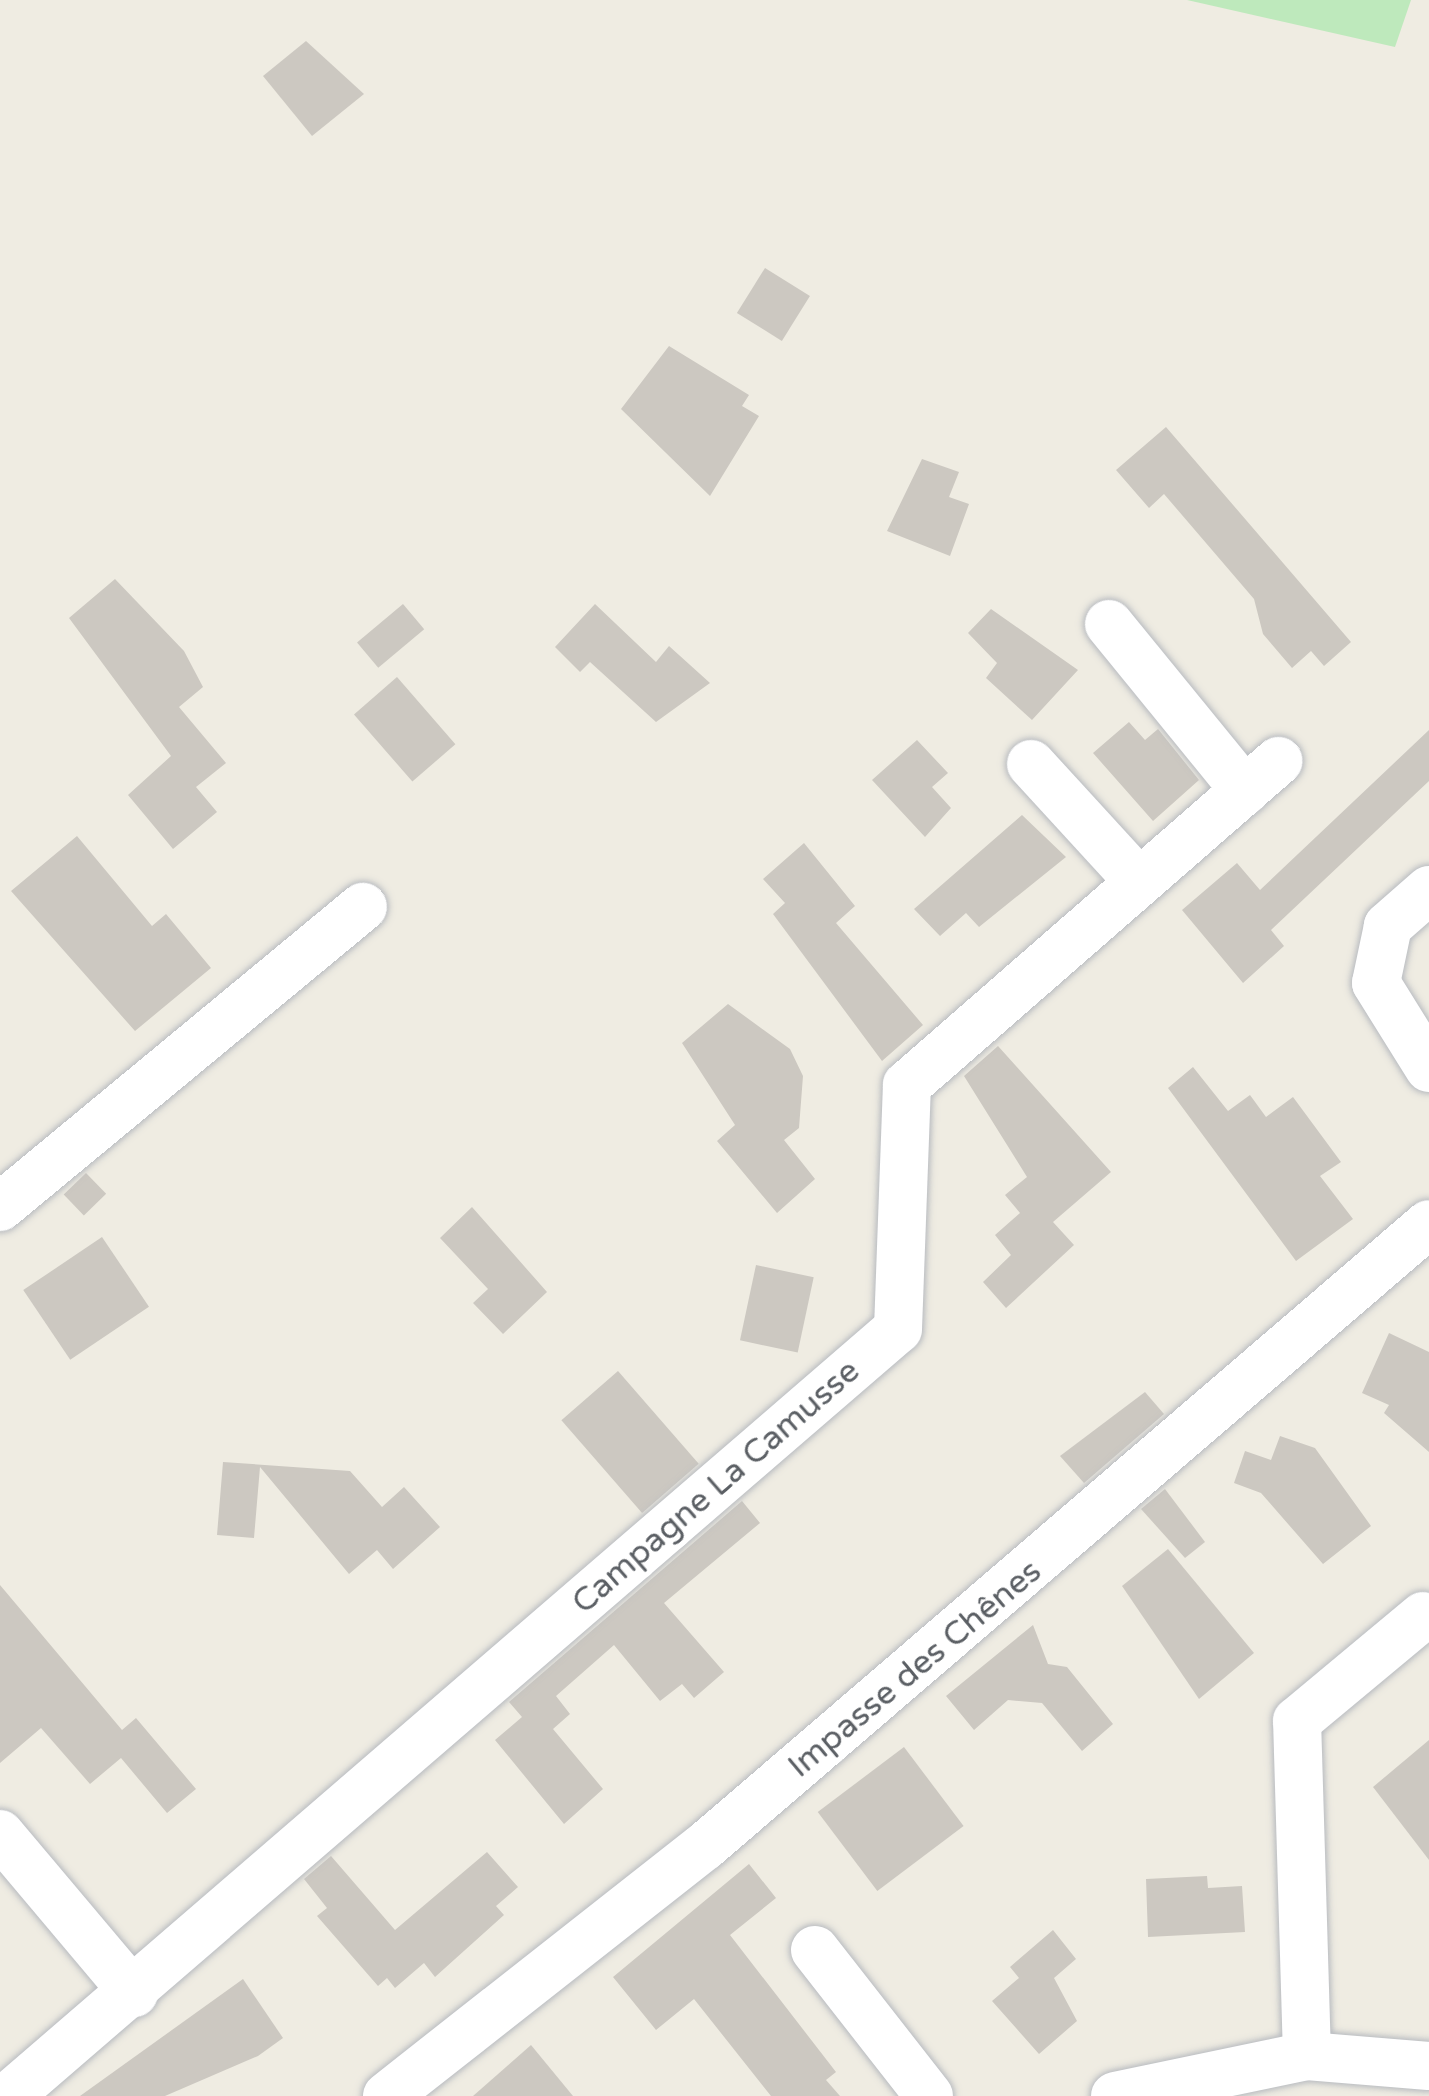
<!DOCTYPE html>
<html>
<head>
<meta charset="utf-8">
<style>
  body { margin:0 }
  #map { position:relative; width:1429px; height:2096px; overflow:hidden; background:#efece2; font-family:"Varela Round",sans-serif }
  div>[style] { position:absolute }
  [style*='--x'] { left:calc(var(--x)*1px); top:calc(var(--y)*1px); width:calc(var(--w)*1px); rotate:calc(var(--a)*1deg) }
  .green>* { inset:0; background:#bee9bc }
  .building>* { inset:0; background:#ccc8c1; transform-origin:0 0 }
  .roads { filter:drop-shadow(0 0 3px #b8bbc0) drop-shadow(0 0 3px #b8bbc0) }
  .minor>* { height:48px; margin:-24px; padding:0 24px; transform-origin:24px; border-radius:24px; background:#fff }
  span { translate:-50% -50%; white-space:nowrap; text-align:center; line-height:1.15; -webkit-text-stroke:10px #fff; paint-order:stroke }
  .street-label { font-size:33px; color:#5b5f64 }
</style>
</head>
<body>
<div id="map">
  <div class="green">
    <div style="clip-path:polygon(1187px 0,1411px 0,1395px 47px)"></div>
  </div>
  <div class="building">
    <div style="clip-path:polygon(306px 41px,364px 94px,312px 136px,263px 76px)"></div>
    <div style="left:765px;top:268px;width:53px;height:53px;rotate:32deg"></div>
    <div style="clip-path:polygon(669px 346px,749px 395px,742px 406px,759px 416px,710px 496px,621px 409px)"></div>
    <div style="clip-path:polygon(1166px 427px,1351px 642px,1324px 666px,1311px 651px,1292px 668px,1263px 634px,1254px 599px,1164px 494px,1149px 508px,1116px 470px)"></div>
    <div style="clip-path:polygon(922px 459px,959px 472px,949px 497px,969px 504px,950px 556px,887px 531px)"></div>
    <div style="clip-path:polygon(115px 579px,184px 651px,203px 687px,179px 707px,226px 763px,196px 787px,217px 812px,173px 849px,128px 795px,171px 756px,69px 618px)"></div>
    <div style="left:403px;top:604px;width:33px;height:60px;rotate:50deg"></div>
    <div style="clip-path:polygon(595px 604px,656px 662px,669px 646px,710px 683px,656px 722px,590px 662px,580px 672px,555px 647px)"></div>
    <div style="clip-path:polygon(991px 609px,1078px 670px,1032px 720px,986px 678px,997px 663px,968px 633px)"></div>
    <div style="left:397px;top:677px;width:89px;height:57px;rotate:49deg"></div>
    <div style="clip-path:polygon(1129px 722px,1145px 740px,1158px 729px,1199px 780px,1153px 821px,1093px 753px)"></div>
    <div style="clip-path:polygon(1429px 730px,1429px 781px,1271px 930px,1284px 946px,1243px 983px,1182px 910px,1237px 863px,1260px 890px)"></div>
    <div style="clip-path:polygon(917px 740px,948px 773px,932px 787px,951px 808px,925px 837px,872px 780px)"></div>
    <div style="clip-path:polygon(1022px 815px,1066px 857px,979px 927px,966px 913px,940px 936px,914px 909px)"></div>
    <div style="clip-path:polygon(77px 836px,152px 926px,166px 914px,211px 968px,135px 1031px,11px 891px)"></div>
    <div style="clip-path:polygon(804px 843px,855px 906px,836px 923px,923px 1025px,882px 1061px,773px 914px,785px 903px,763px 879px)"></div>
    <div style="clip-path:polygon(728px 1004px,790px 1049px,803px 1076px,799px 1128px,784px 1140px,815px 1179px,777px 1213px,717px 1141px,735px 1125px,682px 1043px)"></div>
    <div style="clip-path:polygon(998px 1046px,1111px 1172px,1053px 1222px,1074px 1245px,1006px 1308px,983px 1282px,1011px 1255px,995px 1235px,1020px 1213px,1005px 1195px,1027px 1177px,964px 1076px)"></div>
    <div style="clip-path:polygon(1193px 1067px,1228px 1111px,1250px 1095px,1266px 1117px,1293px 1097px,1341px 1162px,1320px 1176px,1353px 1219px,1296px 1261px,1168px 1088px)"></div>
    <div style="left:86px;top:1173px;width:29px;height:31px;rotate:46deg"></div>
    <div style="clip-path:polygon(472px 1207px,547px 1292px,503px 1334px,473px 1303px,488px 1289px,440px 1238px)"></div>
    <div style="left:102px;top:1237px;width:84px;height:95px;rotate:56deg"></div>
    <div style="left:756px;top:1265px;width:59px;height:77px;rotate:12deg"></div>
    <div style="clip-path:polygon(1389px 1333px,1429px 1352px,1429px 1452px,1384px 1413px,1389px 1405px,1362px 1393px)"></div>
    <div style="left:618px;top:1371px;width:123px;height:75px;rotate:49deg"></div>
    <div style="clip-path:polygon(1145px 1392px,1164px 1414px,1084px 1483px,1060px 1456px)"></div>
    <div style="clip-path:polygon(1280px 1436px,1315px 1448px,1371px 1526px,1323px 1564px,1261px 1493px,1234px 1483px,1245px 1451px,1271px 1460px)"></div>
    <div style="clip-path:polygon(223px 1462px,350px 1471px,382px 1507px,404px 1487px,440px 1527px,393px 1569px,377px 1550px,349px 1574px,260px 1467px,254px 1538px,217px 1535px)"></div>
    <div style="clip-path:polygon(1165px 1489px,1205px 1542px,1185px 1558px,1141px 1509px)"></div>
    <div style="clip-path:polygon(742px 1501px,760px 1523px,664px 1603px,724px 1672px,694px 1698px,682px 1684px,660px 1701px,614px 1645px,556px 1696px,570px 1714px,553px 1729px,603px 1789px,564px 1824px,495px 1740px,522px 1717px,509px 1702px)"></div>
    <div style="clip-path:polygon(1168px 1549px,1254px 1653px,1199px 1699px,1122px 1586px)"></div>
    <div style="clip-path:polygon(0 1585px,122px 1730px,136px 1718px,196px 1789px,167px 1813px,121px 1758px,90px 1784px,41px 1728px,0 1763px)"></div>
    <div style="clip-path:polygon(1033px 1625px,1048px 1664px,1067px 1667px,1113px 1724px,1082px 1751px,1042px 1703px,1008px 1700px,974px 1730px,946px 1696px)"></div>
    <div style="clip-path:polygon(1429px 1740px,1429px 1860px,1373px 1787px)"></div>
    <div style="left:904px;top:1747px;width:99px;height:108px;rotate:53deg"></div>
    <div style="clip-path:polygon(487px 1852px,518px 1887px,496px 1906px,504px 1915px,435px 1977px,424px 1963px,395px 1988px,387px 1978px,378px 1986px,317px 1916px,327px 1908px,304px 1879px,331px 1856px,395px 1930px)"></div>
    <div style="clip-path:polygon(749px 1864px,776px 1898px,730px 1935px,836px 2072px,826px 2080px,840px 2096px,771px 2096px,694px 1999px,656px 2030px,613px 1977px)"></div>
    <div style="clip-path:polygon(1207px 1876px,1208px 1888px,1242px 1886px,1245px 1932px,1148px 1937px,1146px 1879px)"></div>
    <div style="clip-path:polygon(1053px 1930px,1076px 1959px,1054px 1978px,1077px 2021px,1039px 2054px,992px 2001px,1019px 1978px,1010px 1967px)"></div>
    <div style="clip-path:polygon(243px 1979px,283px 2038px,258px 2056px,165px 2096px,80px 2096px)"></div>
    <div style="clip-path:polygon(531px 2045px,573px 2096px,473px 2096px)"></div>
  </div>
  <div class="roads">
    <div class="minor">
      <div style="--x:1109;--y:624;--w:215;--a:50.8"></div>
      <div style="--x:1031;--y:764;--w:160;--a:47.5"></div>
      <div style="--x:1429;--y:890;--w:55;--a:138.7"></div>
      <div style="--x:1388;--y:926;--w:58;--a:101.9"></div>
      <div style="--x:1376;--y:983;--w:100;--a:58.1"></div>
      <div style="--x:0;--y:1207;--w:471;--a:-39.6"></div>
      <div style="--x:0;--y:1834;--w:208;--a:49.9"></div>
      <div style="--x:815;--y:1950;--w:185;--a:52"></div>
      <div style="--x:1307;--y:2056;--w:335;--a:-91.7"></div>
      <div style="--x:1297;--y:1721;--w:164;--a:-39.8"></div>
      <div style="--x:9;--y:2096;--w:1174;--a:-40.79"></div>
      <div style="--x:898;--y:1329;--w:244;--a:-87.9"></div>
      <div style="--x:907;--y:1085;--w:493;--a:-41.1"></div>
      <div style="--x:387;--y:2096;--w:405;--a:-38.2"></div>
      <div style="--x:705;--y:1846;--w:954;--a:-40.67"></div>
      <div style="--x:1115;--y:2096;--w:196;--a:-11.8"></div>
      <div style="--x:1307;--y:2056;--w:122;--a:4.7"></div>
    </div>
  </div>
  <div class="street-label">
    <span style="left:716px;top:1487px;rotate:-41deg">Campagne La Camusse</span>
    <span style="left:915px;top:1669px;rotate:-40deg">Impasse des Chênes</span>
  </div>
</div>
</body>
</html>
